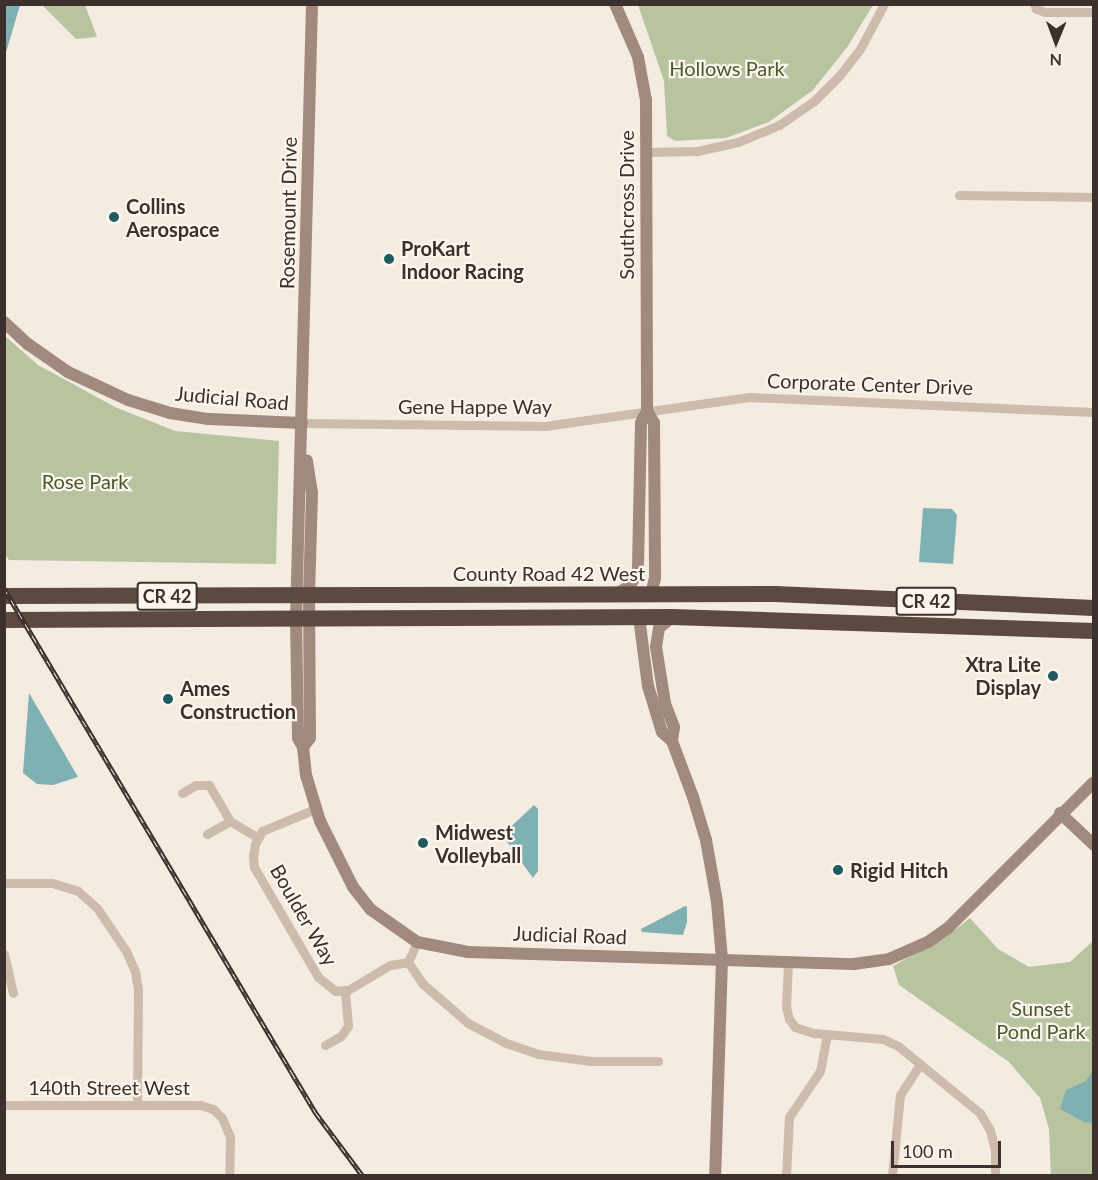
<!DOCTYPE html>
<html>
<head>
<meta charset="utf-8">
<style>
  body { margin:0 }
  #map { position:relative; width:1098px; height:1180px; overflow:hidden; background:#f4ebe1; font-family:Lato,sans-serif }
  div>[style] { position:absolute }
  [style*='--x'] { left:calc(var(--x)*1px); top:calc(var(--y)*1px); width:calc(var(--w)*1px); rotate:calc(var(--a)*1deg) }
  .green>* { inset:0; background:#b8c4a0 }
  .water>* { inset:0; background:#7fb0b2 }
  .street>* { height:9px; margin:-4.5px; padding:0 4.5px; transform-origin:4.5px; border-radius:4.5px; background:#cdbbac }
  .secondary>* { height:12px; margin:-6px; padding:0 6px; transform-origin:6px; border-radius:6px; background:#a18a7d }
  .highway>* { height:16px; margin:-8px; padding:0 8px; transform-origin:8px; border-radius:8px; background:#5c4a42 }
  .rail>* { height:4.5px; margin-top:-2.25px; transform-origin:0; background:repeating-linear-gradient(90deg,#fbf5ee 0 7px,#3b302b 0 14px); box-sizing:border-box; border-block:2px solid #3b302b }
  .dots>* { width:16px; height:16px; translate:-50% -50%; box-sizing:border-box; border:3px solid #fbf5ee; border-radius:50% }
  span { translate:-50% -50%; white-space:nowrap; text-align:center; line-height:1.15; -webkit-text-stroke:4.5px #fbf5ee; paint-order:stroke }
  .shield-label span { padding:2px 4px; background:#fbf5ee; border:2px solid; border-radius:4px; -webkit-text-stroke-width:0 }
  .shield-label { font-size:18px; color:#3b302b; font-weight:700 }
  .park-label { font-size:20px; color:#4a5a2e }
  .street-label { font-size:20px; color:#3b302b }
  .poi-label { font-size:20px; color:#3b302b; font-weight:700 }
  .left { translate:0 -50%; text-align:left }
  .right { translate:-100% -50%; text-align:right }
  .frame { position:absolute; inset:0; border:6px solid #3b302b; pointer-events:none }
  .north { position:absolute; left:1026px; top:12px; width:60px; height:60px; -webkit-text-stroke:4px #fbf5ee; paint-order:stroke; rotate:181deg; font-size:16px; font-weight:700; line-height:24px; text-align:center; color:#3b302b }
  .north::after { content:''; display:block; margin:auto; width:21px; height:27px; background:#3b302b; clip-path:polygon(50% 0,100% 100%,50% 72%,0 100%) }
  .scale { position:absolute; left:891px; top:1141px; width:110px; height:27px; box-sizing:border-box; border:3px solid #3b302b; border-top:0; padding-left:8px; font-size:18px; line-height:21px; white-space:nowrap; color:#3b302b; -webkit-text-stroke:4px #fbf5ee; paint-order:stroke }
</style>
</head>
<body>
<div id="map">
  <div class="green">
    <div style="clip-path:polygon(42px 5px,85px 5px,97px 37px,76px 39px)"></div>
    <div style="clip-path:polygon(638px 5px,873px 5px,848px 46px,813px 90px,769px 122px,726px 138px,675px 141px,667px 136px,664px 81px)"></div>
    <div style="clip-path:polygon(5px 336px,38px 365px,115px 407px,175px 431px,279px 441px,276px 564px,9px 560px,4px 553px)"></div>
    <div style="clip-path:polygon(970px 918px,998px 949px,1029px 967px,1070px 962px,1093px 941px,1093px 1175px,1051px 1175px,1049px 1129px,1040px 1098px,1009px 1062px,899px 985px,893px 966px,946px 937px)"></div>
  </div>
  <div class="water">
    <div style="clip-path:polygon(5px 4px,20px 5px,5px 56px,4px 5px)"></div>
    <div style="clip-path:polygon(923px 508px,952px 509px,957px 515px,953px 564px,919px 562px)"></div>
    <div style="clip-path:polygon(29px 693px,78px 777px,53px 785px,37px 784px,23px 773px)"></div>
    <div style="clip-path:polygon(534px 805px,538px 809px,538px 871px,533px 878px,502px 835px)"></div>
    <div style="clip-path:polygon(685px 906px,687px 907px,687px 922px,683px 935px,642px 932px,641px 929px)"></div>
    <div style="clip-path:polygon(1093px 1070px,1093px 1123px,1084px 1122px,1060px 1109px,1066px 1090px,1086px 1081px)"></div>
  </div>
  <div class="street">
    <div style="--x:1034;--y:4;--w:5;--a:68"></div>
    <div style="--x:1036;--y:9;--w:9;--a:18"></div>
    <div style="--x:1045;--y:12;--w:49;--a:0"></div>
    <div style="--x:646;--y:152;--w:51;--a:-1.1"></div>
    <div style="--x:697;--y:151;--w:42;--a:-12.4"></div>
    <div style="--x:738;--y:142;--w:44;--a:-22.5"></div>
    <div style="--x:779;--y:125;--w:42;--a:-34.4"></div>
    <div style="--x:814;--y:101;--w:35;--a:-45"></div>
    <div style="--x:839;--y:76;--w:34;--a:-52"></div>
    <div style="--x:860;--y:49;--w:51;--a:-61.9"></div>
    <div style="--x:959;--y:195;--w:135;--a:0.8"></div>
    <div style="--x:302;--y:423;--w:243;--a:0.7"></div>
    <div style="--x:545;--y:426;--w:206;--a:-8.1"></div>
    <div style="--x:749;--y:397;--w:345;--a:2.5"></div>
    <div style="--x:182;--y:793;--w:16;--a:-30"></div>
    <div style="--x:196;--y:785;--w:13;--a:0"></div>
    <div style="--x:209;--y:785;--w:42;--a:59.7"></div>
    <div style="--x:230;--y:821;--w:33;--a:31"></div>
    <div style="--x:315;--y:809;--w:57;--a:157.5"></div>
    <div style="--x:262;--y:831;--w:15;--a:118"></div>
    <div style="--x:255;--y:844;--w:12;--a:99"></div>
    <div style="--x:253;--y:856;--w:11;--a:85"></div>
    <div style="--x:254;--y:867;--w:127;--a:59.8"></div>
    <div style="--x:318;--y:977;--w:22;--a:39"></div>
    <div style="--x:335;--y:991;--w:13;--a:-4"></div>
    <div style="--x:348;--y:990;--w:49;--a:-30.8"></div>
    <div style="--x:390;--y:965;--w:18;--a:-9"></div>
    <div style="--x:207;--y:834;--w:26;--a:-29"></div>
    <div style="--x:4;--y:883;--w:48;--a:0"></div>
    <div style="--x:52;--y:883;--w:27;--a:17"></div>
    <div style="--x:78;--y:891;--w:25;--a:42"></div>
    <div style="--x:97;--y:908;--w:52;--a:56"></div>
    <div style="--x:126;--y:951;--w:22;--a:66"></div>
    <div style="--x:135;--y:971;--w:19;--a:81"></div>
    <div style="--x:138;--y:990;--w:114;--a:90.5"></div>
    <div style="--x:417;--y:942;--w:22;--a:114"></div>
    <div style="--x:408;--y:962;--w:27;--a:56"></div>
    <div style="--x:423;--y:984;--w:60;--a:40.9"></div>
    <div style="--x:468;--y:1023;--w:43;--a:27.8"></div>
    <div style="--x:506;--y:1043;--w:34;--a:19"></div>
    <div style="--x:538;--y:1054;--w:53;--a:7.5"></div>
    <div style="--x:591;--y:1061;--w:67;--a:0"></div>
    <div style="--x:4;--y:954;--w:40;--a:77"></div>
    <div style="--x:788;--y:963;--w:44;--a:92.6"></div>
    <div style="--x:786;--y:1007;--w:12;--a:76"></div>
    <div style="--x:789;--y:1019;--w:10;--a:53"></div>
    <div style="--x:795;--y:1027;--w:20;--a:18"></div>
    <div style="--x:814;--y:1033;--w:69;--a:5"></div>
    <div style="--x:883;--y:1039;--w:17;--a:25"></div>
    <div style="--x:898;--y:1046;--w:106;--a:39.3"></div>
    <div style="--x:980;--y:1113;--w:20;--a:60"></div>
    <div style="--x:990;--y:1130;--w:21;--a:76"></div>
    <div style="--x:995;--y:1150;--w:26;--a:90"></div>
    <div style="--x:325;--y:1045;--w:18;--a:-29"></div>
    <div style="--x:341;--y:1036;--w:12;--a:-55"></div>
    <div style="--x:348;--y:1026;--w:36;--a:-95"></div>
    <div style="--x:4;--y:1105;--w:196;--a:0"></div>
    <div style="--x:200;--y:1105;--w:14;--a:17"></div>
    <div style="--x:213;--y:1109;--w:13;--a:45"></div>
    <div style="--x:222;--y:1118;--w:21;--a:67"></div>
    <div style="--x:230;--y:1137;--w:39;--a:91"></div>
    <div style="--x:786;--y:1176;--w:59;--a:-87.1"></div>
    <div style="--x:789;--y:1117;--w:55;--a:-56"></div>
    <div style="--x:820;--y:1071;--w:37;--a:-79"></div>
    <div style="--x:892;--y:1176;--w:81;--a:-84.4"></div>
    <div style="--x:900;--y:1095;--w:37;--a:-57"></div>
  </div>
  <div class="secondary">
    <div style="--x:312;--y:4;--w:615;--a:91.49"></div>
    <div style="--x:296;--y:619;--w:119;--a:89"></div>
    <div style="--x:298;--y:738;--w:10;--a:61"></div>
    <div style="--x:303;--y:747;--w:28;--a:84"></div>
    <div style="--x:306;--y:775;--w:48;--a:73.1"></div>
    <div style="--x:320;--y:821;--w:74;--a:63.4"></div>
    <div style="--x:353;--y:887;--w:28;--a:52"></div>
    <div style="--x:370;--y:909;--w:57;--a:35.1"></div>
    <div style="--x:417;--y:942;--w:52;--a:11.1"></div>
    <div style="--x:468;--y:952;--w:386;--a:1.8"></div>
    <div style="--x:854;--y:964;--w:35;--a:-8"></div>
    <div style="--x:889;--y:959;--w:43;--a:-23.6"></div>
    <div style="--x:928;--y:942;--w:24;--a:-35"></div>
    <div style="--x:948;--y:928;--w:206;--a:-45"></div>
    <div style="--x:615;--y:4;--w:58;--a:66.5"></div>
    <div style="--x:638;--y:57;--w:44;--a:79.5"></div>
    <div style="--x:646;--y:100;--w:311;--a:89.8"></div>
    <div style="--x:647;--y:411;--w:13;--a:117"></div>
    <div style="--x:641;--y:423;--w:149;--a:91.2"></div>
    <div style="--x:638;--y:572;--w:16;--a:120"></div>
    <div style="--x:630;--y:586;--w:14;--a:150"></div>
    <div style="--x:4;--y:322;--w:33;--a:43"></div>
    <div style="--x:28;--y:344;--w:49;--a:35"></div>
    <div style="--x:68;--y:372;--w:66;--a:25"></div>
    <div style="--x:128;--y:400;--w:44;--a:17.2"></div>
    <div style="--x:170;--y:413;--w:39;--a:9"></div>
    <div style="--x:209;--y:419;--w:93;--a:2.5"></div>
    <div style="--x:647;--y:411;--w:14;--a:60"></div>
    <div style="--x:654;--y:423;--w:155;--a:89.6"></div>
    <div style="--x:655;--y:578;--w:16;--a:104"></div>
    <div style="--x:639;--y:617;--w:70;--a:82.6"></div>
    <div style="--x:648;--y:686;--w:48;--a:73.1"></div>
    <div style="--x:662;--y:732;--w:13;--a:42"></div>
    <div style="--x:672;--y:741;--w:60;--a:69.4"></div>
    <div style="--x:693;--y:797;--w:45;--a:73.2"></div>
    <div style="--x:706;--y:840;--w:63;--a:79.9"></div>
    <div style="--x:717;--y:902;--w:57;--a:85"></div>
    <div style="--x:722;--y:959;--w:217;--a:91.8"></div>
    <div style="--x:672;--y:741;--w:14;--a:-82"></div>
    <div style="--x:674;--y:727;--w:26;--a:-111"></div>
    <div style="--x:665;--y:703;--w:57;--a:-99.1"></div>
    <div style="--x:656;--y:647;--w:19;--a:-81"></div>
    <div style="--x:659;--y:628;--w:17;--a:-40"></div>
    <div style="--x:303;--y:747;--w:11;--a:-52"></div>
    <div style="--x:310;--y:738;--w:143;--a:-90.4"></div>
    <div style="--x:309;--y:595;--w:102;--a:-88.3"></div>
    <div style="--x:312;--y:493;--w:33;--a:-99"></div>
    <div style="--x:1060;--y:813;--w:47;--a:43.3"></div>
  </div>
  <div class="highway">
    <div style="--x:4;--y:596;--w:771;--a:-0.15"></div>
    <div style="--x:775;--y:594;--w:319;--a:2.5"></div>
    <div style="--x:4;--y:620;--w:668;--a:-0.26"></div>
    <div style="--x:672;--y:617;--w:422;--a:1.9"></div>
  </div>
  <div class="rail">
    <div style="--x:4;--y:588;--w:564;--a:59.3"></div>
    <div style="--x:292;--y:1073;--w:47;--a:59"></div>
    <div style="--x:316;--y:1113;--w:79;--a:53.3"></div>
  </div>
  <div class="dots">
    <div style="left:114px;top:217px;background:#1f5a5e"></div>
    <div style="left:389px;top:259px;background:#1f5a5e"></div>
    <div style="left:1053px;top:676px;background:#1f5a5e"></div>
    <div style="left:168px;top:699px;background:#1f5a5e"></div>
    <div style="left:423px;top:843px;background:#1f5a5e"></div>
    <div style="left:838px;top:870px;background:#1f5a5e"></div>
  </div>
  <div class="shield-label">
    <span style="left:167px;top:596px">CR 42</span>
    <span style="left:926px;top:601px">CR 42</span>
  </div>
  <div class="park-label">
    <span style="left:727px;top:68px">Hollows Park</span>
    <span style="left:85px;top:481px">Rose Park</span>
    <span style="left:1041px;top:1020px">Sunset<br>Pond Park</span>
  </div>
  <div class="street-label">
    <span style="left:626px;top:205px;rotate:-90deg">Southcross Drive</span>
    <span style="left:288px;top:213px;rotate:-89deg">Rosemount Drive</span>
    <span style="left:870px;top:384px;rotate:2deg">Corporate Center Drive</span>
    <span style="left:232px;top:398px;rotate:5deg">Judicial Road</span>
    <span style="left:475px;top:406px">Gene Happe Way</span>
    <span style="left:549px;top:573px">County Road 42 West</span>
    <span style="left:304px;top:915px;rotate:60deg">Boulder Way</span>
    <span style="left:570px;top:935px;rotate:2deg">Judicial Road</span>
    <span style="left:109px;top:1087px">140th Street West</span>
  </div>
  <div class="poi-label">
    <span class="left" style="left:126px;top:218px">Collins<br>Aerospace</span>
    <span class="left" style="left:401px;top:260px">ProKart<br>Indoor Racing</span>
    <span class="right" style="left:1041px;top:676px">Xtra Lite<br>Display</span>
    <span class="left" style="left:180px;top:700px">Ames<br>Construction</span>
    <span class="left" style="left:435px;top:844px">Midwest<br>Volleyball</span>
    <span class="left" style="left:850px;top:870px">Rigid Hitch</span>
  </div>
  <div class="frame"></div>
  <div class="north">N</div>
  <div class="scale">100 m</div>
</div>
</body>
</html>
